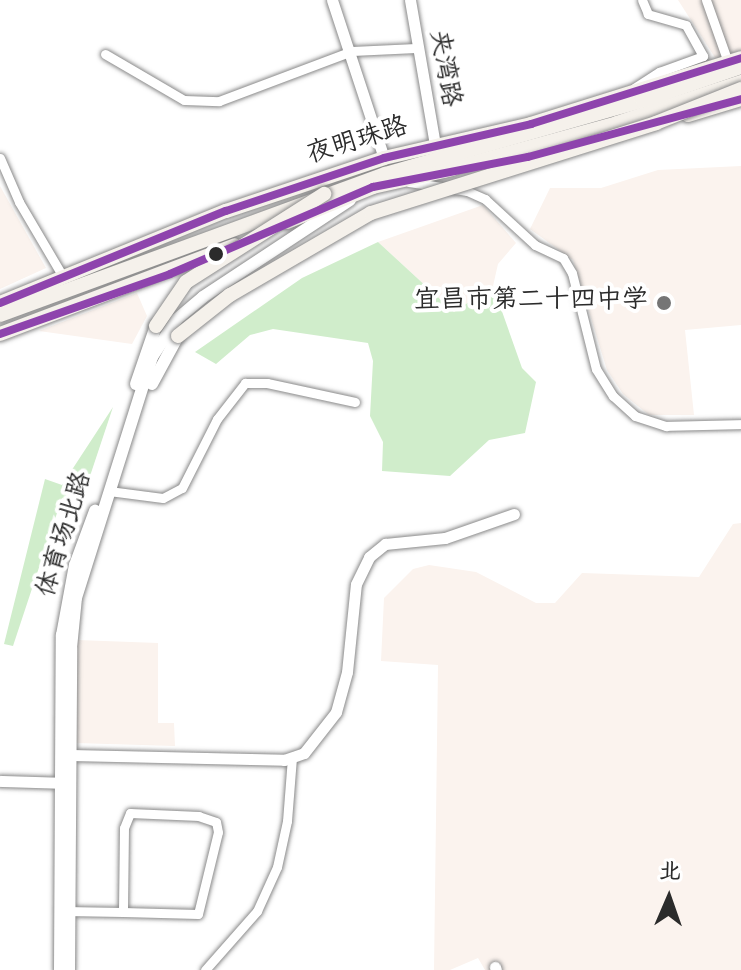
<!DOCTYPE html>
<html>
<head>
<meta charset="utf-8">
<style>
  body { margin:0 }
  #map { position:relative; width:741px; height:970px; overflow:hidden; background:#fff; font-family:"Gochi Hand","LXGW WenKai TC",sans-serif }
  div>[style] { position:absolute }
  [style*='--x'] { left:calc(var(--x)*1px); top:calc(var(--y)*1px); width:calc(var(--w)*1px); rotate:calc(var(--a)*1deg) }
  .built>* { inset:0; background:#fbf3ee }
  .green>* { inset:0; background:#d0edcb }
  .roads { filter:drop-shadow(0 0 2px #8a8a8a) drop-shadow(0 0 2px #8a8a8a) }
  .minor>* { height:9px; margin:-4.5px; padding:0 4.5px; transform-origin:4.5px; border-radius:4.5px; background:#fff }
  .tertiary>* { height:11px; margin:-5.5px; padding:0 5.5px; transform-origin:5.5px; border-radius:5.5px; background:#fff }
  .secondary>* { height:12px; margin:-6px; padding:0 6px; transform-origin:6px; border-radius:6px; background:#fff }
  .primary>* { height:14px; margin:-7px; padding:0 7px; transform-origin:7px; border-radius:7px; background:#f5f1eb }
  .trunk>* { height:14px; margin:-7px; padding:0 7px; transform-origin:7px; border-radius:7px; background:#f5f1eb }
  .bridges { filter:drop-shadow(0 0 2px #8a8a8a) drop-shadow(0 0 2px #8a8a8a) }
  .primary-bridge>* { height:14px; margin:-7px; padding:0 7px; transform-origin:7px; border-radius:7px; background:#f5f1eb }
  .bus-1>* { height:8px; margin:-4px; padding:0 4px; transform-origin:4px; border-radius:4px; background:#8e44ad }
  .dots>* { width:22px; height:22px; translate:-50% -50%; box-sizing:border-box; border:4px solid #fff; border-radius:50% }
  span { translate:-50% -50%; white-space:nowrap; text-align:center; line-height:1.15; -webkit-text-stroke:8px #fff; paint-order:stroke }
  .street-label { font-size:26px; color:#2b2b2b }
  .poi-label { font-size:26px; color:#2b2b2b }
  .right { translate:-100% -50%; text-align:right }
  .north { position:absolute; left:629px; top:858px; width:80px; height:80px; -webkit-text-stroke:6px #fff; paint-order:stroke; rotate:2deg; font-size:22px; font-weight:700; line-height:32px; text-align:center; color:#2b2b2b }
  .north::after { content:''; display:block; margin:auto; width:28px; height:36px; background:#2b2b2b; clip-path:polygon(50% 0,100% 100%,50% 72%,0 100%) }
</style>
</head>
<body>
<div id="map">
  <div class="built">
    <div style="clip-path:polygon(678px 0,741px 0,741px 50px,716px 59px)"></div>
    <div style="clip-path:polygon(741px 166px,741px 325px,685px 330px,694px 415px,649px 415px,623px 394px,607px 370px,573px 260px,530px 229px,550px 188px,601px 188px,658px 170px)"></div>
    <div style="clip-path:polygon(0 186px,46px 268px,0 289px)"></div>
    <div style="clip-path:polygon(483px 205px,516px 243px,498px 264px,493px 286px,454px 312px,378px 242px)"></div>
    <div style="clip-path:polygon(137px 293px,147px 316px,132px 344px,39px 331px)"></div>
    <div style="clip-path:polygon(741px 523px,741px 970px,485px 970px,478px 958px,450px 970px,434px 970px,438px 665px,381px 661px,384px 598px,413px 569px,429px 565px,476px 572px,536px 603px,555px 603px,582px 573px,699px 577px,733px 524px)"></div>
    <div style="clip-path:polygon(77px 640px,158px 643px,158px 723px,174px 723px,175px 746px,76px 743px)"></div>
  </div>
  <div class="green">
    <div style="clip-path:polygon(378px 242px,454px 312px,493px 286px,522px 368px,536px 382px,525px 433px,489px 440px,450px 476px,382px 471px,383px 442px,370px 416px,373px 361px,368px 343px,273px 329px,250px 335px,216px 364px,195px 352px,302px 278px)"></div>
    <div style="clip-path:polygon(113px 407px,80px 506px,62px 498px,13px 646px,4px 644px,45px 479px,62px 485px)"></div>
  </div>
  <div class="roads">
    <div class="minor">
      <div style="--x:706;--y:0;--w:66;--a:70.5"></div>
      <div style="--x:105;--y:54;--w:91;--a:30.2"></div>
      <div style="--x:184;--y:100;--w:35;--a:2"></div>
      <div style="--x:219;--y:101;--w:142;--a:-20.6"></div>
      <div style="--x:352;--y:51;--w:64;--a:-2.7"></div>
      <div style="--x:634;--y:88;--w:30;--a:-33"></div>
      <div style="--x:659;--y:72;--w:47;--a:-20"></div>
      <div style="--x:703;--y:56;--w:35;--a:-119"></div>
      <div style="--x:686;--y:25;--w:40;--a:-164"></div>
      <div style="--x:648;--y:14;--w:15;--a:-113"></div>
      <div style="--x:0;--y:158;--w:48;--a:66.6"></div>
      <div style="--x:19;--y:202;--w:85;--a:59.5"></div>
      <div style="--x:409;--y:182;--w:59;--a:8.8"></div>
      <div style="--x:467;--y:191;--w:20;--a:24"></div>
      <div style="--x:485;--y:199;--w:68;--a:42.6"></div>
      <div style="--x:535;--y:245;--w:31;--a:25"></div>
      <div style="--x:563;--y:258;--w:17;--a:59"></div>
      <div style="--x:572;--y:273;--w:99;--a:76"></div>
      <div style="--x:596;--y:369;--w:32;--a:58"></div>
      <div style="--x:613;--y:396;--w:30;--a:42"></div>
      <div style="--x:635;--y:416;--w:33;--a:18"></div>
      <div style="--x:666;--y:426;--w:75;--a:-1.5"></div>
      <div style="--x:109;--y:491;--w:54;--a:7.4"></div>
      <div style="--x:163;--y:498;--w:21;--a:-28"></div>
      <div style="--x:182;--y:488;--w:77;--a:-63.1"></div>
      <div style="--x:217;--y:419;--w:46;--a:-52.1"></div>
      <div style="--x:245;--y:383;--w:22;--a:0"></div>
      <div style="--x:267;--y:383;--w:90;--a:12.2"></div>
      <div style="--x:64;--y:911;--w:59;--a:1"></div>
      <div style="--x:123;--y:912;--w:75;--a:1.5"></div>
      <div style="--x:198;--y:914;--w:84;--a:-76.3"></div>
      <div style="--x:218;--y:832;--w:10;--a:-101"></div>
      <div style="--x:216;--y:822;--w:18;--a:-161"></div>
      <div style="--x:199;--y:816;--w:69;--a:-177.5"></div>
      <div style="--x:130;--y:813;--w:16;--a:112"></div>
      <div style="--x:124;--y:828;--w:84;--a:90.7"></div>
      <div style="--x:205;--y:970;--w:79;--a:-48.6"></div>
      <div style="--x:257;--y:911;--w:48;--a:-65.6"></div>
      <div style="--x:277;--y:867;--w:47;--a:-77.7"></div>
      <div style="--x:287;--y:821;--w:64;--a:-85.5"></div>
    </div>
    <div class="tertiary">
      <div style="--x:332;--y:0;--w:166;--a:71.8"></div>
      <div style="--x:410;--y:0;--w:147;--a:80.2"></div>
      <div style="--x:71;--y:755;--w:213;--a:1.3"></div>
      <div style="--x:284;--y:760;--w:21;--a:-19"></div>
      <div style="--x:304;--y:753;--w:52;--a:-52"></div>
      <div style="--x:336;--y:712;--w:41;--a:-74.6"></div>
      <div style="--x:347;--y:672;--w:88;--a:-84.2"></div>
      <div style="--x:356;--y:584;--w:30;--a:-64"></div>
      <div style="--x:369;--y:557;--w:21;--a:-39"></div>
      <div style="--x:385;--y:544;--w:60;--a:-5.7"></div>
      <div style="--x:445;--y:538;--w:73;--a:-19.2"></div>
      <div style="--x:0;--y:781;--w:62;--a:1.8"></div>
      <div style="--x:495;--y:967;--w:3;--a:72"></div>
    </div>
    <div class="secondary">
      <div style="--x:136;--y:384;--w:61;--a:-71"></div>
      <div style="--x:152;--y:384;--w:55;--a:-61.6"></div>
      <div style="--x:60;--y:970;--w:335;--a:-89.7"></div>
      <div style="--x:62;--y:635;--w:71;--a:-79.5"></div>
      <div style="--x:75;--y:565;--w:58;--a:-69.7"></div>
      <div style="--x:69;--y:970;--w:322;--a:-89.6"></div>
      <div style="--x:71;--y:648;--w:50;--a:-84.3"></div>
      <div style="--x:76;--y:598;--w:253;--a:-72.5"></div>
      <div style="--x:152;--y:357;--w:45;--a:-56.7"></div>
      <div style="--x:177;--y:319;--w:34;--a:-40"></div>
      <div style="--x:203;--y:297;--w:176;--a:-33.4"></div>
    </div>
    <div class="primary">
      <div style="--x:688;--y:115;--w:55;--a:-16.8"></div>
      <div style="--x:490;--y:163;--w:51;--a:-10.2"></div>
      <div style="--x:287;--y:222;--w:93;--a:-22.1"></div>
      <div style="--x:373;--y:187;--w:82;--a:-12.7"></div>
      <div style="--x:0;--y:303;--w:244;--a:-22.2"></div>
      <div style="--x:226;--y:211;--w:167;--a:-18.5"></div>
      <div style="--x:384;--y:158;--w:151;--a:-13"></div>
      <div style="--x:531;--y:124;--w:220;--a:-17.4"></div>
      <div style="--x:0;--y:334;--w:251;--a:-20.7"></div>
    </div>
    <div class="trunk">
      <div style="--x:443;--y:171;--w:180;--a:-15.4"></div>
      <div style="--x:617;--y:123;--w:131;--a:-18.3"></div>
      <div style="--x:0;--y:315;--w:410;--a:-20.1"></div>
      <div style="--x:385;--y:174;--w:267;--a:-15.9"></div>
      <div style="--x:642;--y:101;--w:105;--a:-19"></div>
    </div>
  </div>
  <div class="bridges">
    <div class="primary-bridge">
      <div style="--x:156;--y:326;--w:53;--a:-55.7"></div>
      <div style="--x:186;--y:282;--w:164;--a:-32.5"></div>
      <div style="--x:178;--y:336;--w:66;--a:-38.3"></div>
      <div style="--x:230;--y:295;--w:163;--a:-30.2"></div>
      <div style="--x:371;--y:213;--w:299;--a:-17.5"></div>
      <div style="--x:656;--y:123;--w:92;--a:-21.8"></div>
    </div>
  </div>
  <div class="bus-1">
    <div style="--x:0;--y:303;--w:244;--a:-22.2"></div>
    <div style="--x:226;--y:211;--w:167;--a:-18.5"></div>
    <div style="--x:384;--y:158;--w:151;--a:-13"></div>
    <div style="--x:531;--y:124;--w:220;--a:-17.4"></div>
    <div style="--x:0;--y:334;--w:180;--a:-19.4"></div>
    <div style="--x:170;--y:274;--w:221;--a:-23.2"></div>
    <div style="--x:373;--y:187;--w:158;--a:-11"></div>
    <div style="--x:528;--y:157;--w:221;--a:-15.2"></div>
  </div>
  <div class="dots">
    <div style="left:216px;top:254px;background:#2b2b2b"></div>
    <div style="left:664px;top:303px;background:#757575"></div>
  </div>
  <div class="street-label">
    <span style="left:442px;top:69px;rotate:80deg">夹湾路</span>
    <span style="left:358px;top:143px;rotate:-17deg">夜明珠路</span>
    <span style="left:67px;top:535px;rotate:-73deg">体育场北路</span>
  </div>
  <div class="poi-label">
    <span class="right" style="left:648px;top:303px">宜昌市第二十四中学</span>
  </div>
  <div class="north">北</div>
</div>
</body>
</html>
